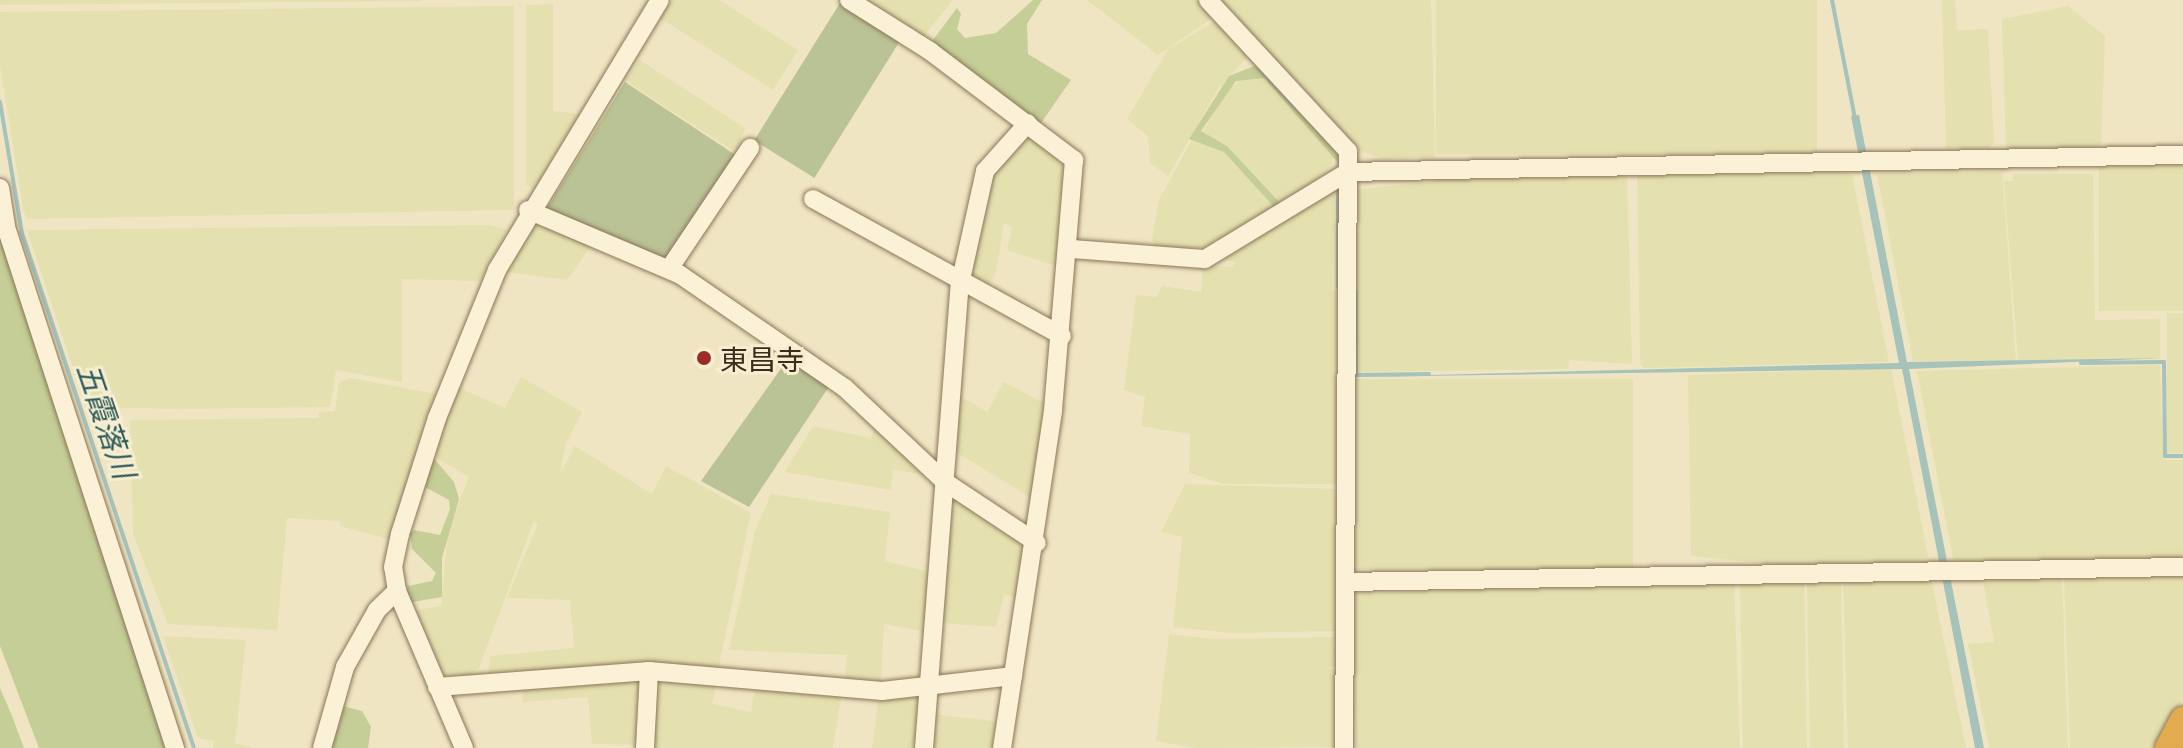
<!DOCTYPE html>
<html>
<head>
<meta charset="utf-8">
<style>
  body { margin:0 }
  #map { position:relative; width:2183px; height:748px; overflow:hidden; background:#f0e5c2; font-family:Georgia,"Noto Sans JP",serif }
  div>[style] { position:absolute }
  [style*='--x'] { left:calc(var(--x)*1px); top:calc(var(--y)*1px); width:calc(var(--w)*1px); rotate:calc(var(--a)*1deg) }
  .farmland>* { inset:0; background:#e5e0af; transform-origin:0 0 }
  .green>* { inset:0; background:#c4ce96 }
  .cemetery>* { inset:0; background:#bac395; transform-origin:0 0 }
  .water>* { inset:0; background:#a5c2bb }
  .stream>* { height:4px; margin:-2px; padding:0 2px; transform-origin:2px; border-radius:2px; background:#a5c2bb }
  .roads { filter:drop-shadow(0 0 2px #8a7659) drop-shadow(0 0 2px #8a7659) }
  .minor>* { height:18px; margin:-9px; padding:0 9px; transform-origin:9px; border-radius:9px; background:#faf1d6 }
  .highway>* { height:26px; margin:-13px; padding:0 13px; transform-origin:13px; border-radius:13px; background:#e2ab50 }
  .dots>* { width:22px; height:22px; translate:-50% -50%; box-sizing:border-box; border:4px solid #f7eed2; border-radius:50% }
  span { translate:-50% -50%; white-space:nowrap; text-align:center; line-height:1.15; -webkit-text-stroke:6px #f7eed2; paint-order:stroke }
  .poi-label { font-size:28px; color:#3a2d1d }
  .left { translate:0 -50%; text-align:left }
  .water-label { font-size:30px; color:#2c5a5a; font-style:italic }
</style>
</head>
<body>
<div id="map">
  <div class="farmland">
    <div style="clip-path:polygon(0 0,421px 0,421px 1px,0 5px)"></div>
    <div style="clip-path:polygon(671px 0,719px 0,798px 50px,773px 90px,660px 18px)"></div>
    <div style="clip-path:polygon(867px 0,953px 0,924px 36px)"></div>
    <div style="clip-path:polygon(1087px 0,1201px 0,1215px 16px,1158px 55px)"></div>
    <div style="clip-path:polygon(1220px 0,1431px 0,1435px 157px,1384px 159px,1356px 149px)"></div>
    <div style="left:1436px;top:0;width:381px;height:154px"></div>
    <div style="clip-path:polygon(1942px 0,1955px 0,1957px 30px,1988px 29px,1994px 143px,1988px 148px,1946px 149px)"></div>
    <div style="clip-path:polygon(553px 4px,553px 111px,580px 114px,534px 189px,526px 185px,526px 5px)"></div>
    <div style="clip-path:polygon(514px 6px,514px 210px,28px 219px,24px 213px,0 65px,0 12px)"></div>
    <div style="clip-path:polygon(2068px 6px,2105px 36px,2101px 150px,2006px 152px,2002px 19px)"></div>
    <div style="clip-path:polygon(1219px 19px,1249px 55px,1218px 89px,1168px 176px,1150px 163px,1148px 136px,1127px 119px,1168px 49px)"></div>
    <div style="clip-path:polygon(640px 60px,745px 128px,738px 146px,732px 150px,633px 86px,626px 79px)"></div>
    <div style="clip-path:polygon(1243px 76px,1264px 78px,1335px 155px,1326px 173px,1281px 204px,1227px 146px,1202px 134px,1222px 97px)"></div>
    <div style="clip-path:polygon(1025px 132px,1053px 153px,1063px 169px,1065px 269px,1007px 250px,1012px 228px,1004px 223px,996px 272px,985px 291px,967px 281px,990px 173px)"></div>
    <div style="clip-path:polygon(1192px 140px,1224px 152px,1275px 208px,1216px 247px,1157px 249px,1152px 239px,1159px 200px)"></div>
    <div style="left:2183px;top:162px;width:149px;height:84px;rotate:90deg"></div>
    <div style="clip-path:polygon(1835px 171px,1852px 174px,1889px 362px,1644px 368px,1640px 364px,1637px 172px)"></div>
    <div style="clip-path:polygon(2002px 172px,2016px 361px,1913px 361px,1877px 174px)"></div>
    <div style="clip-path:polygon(1627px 173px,1632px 364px,1569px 360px,1568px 369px,1359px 372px,1354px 190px,1436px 181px,1437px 176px)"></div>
    <div style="clip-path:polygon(2013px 174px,2093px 174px,2095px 320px,2160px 319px,2160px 358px,2018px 360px,2004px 181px,2013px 181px)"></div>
    <div style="clip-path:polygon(1335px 186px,1332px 290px,1340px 293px,1339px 484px,1224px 484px,1189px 473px,1190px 434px,1141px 426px,1145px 397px,1124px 390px,1136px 295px,1156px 297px,1162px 286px,1201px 292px,1203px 266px,1234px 267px,1234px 262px,1225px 259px)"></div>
    <div style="clip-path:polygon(534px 220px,592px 244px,567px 280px,506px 272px)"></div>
    <div style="clip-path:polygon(491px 225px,507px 230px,480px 281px,402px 279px,402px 382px,336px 370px,330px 407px,180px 409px,86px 407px,27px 230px)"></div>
    <div style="left:2167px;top:313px;width:16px;height:140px"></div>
    <div style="clip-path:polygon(2160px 365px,2163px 460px,2183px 460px,2183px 560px,1954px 564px,1917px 371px)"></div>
    <div style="clip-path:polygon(1891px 368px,1928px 556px,1925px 564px,1779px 565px,1691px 556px,1688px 375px)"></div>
    <div style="clip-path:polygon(521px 377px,582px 412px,566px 443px,560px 474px,575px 446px,652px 494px,666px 466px,751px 513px,719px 666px,709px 673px,488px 675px,490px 656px,574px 648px,570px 600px,507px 598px,538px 524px,534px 521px,479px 668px,469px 676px,442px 675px,412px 611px,441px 606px,448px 530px,469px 477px,431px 455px,455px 386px,505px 408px)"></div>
    <div style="clip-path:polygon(351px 378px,436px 394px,391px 540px,340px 526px,340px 521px,287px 518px,277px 630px,168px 624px,133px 534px,130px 420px,319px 418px,319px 412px,335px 411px,339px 382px)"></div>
    <div style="left:1633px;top:379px;width:190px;height:281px;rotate:90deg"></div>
    <div style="clip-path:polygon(1004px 382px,1046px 404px,1033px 499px,951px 449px,955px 393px,987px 412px)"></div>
    <div style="clip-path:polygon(875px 425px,932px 477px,893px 469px,891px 490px,785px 472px,813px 426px,871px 438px)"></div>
    <div style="clip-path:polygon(1185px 484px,1339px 489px,1337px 631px,1231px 633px,1173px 627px,1182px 537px,1161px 532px)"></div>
    <div style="clip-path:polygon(947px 491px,1029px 546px,1021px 597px,1004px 595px,996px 627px,941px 623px)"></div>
    <div style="clip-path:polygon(771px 494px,890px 512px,885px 561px,934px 573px,931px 633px,884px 624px,881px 686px,844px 682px,847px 655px,729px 650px,755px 531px)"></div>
    <div style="clip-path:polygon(2183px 572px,2183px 698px,2158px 748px,2070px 748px,2064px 575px)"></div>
    <div style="clip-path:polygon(1989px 575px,2062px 575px,2068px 748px,1989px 748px,1968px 644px,1994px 642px,1983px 581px)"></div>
    <div style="clip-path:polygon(1931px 578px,1966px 748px,1848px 748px,1843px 579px)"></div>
    <div style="left:1841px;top:579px;width:169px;height:34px;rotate:89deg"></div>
    <div style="left:1804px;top:580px;width:168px;height:64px;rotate:89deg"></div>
    <div style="left:1734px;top:581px;width:167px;height:383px;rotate:88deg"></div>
    <div style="clip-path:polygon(1169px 634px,1212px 639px,1334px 637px,1336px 666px,1328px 668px,1339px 670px,1338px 741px,1333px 747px,1195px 748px,1156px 741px)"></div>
    <div style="clip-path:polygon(163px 636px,246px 640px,235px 743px,253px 748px,213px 748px,214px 741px,198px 738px)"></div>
    <div style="clip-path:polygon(641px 676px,641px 745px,592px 744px,588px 697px,523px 702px,522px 683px)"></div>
    <div style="clip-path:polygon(653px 680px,717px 682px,712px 704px,751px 712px,755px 685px,842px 692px,833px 748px,649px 748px)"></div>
    <div style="clip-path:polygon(924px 689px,921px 748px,872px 748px,879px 695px)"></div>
    <div style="clip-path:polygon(934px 714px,1000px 722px,996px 748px,929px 748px)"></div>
  </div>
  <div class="green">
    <div style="clip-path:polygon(1033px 0,1042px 0,1027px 24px,1028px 54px,1071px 80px,1041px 123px,930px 44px,957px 8px,961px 14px,957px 29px,965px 38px,996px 33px)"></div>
    <div style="clip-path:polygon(1262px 63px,1342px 151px,1340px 165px,1264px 78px,1236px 81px,1201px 131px,1227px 146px,1281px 204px,1275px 208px,1224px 152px,1189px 139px,1229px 76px)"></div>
    <div style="clip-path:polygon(0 227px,170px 748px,39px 748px,0 646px)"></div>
    <div style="clip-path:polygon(431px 455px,454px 482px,459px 499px,442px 558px,442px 597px,407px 603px,408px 586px,432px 581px,436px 573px,412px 549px,410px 534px,414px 530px,440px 535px,450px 509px,449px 500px,425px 487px)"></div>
    <div style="clip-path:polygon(0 688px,12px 716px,24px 748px,0 748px)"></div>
    <div style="clip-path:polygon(339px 705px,362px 711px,371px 727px,368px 748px,328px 748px)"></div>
  </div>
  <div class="cemetery">
    <div style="left:840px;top:3px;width:71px;height:162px;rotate:32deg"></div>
    <div style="clip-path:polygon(625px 82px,737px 156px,669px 261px,546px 210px)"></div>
    <div style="clip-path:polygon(792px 353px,829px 382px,828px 388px,749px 507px,701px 481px)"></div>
  </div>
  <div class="water">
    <div style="clip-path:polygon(1859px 115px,1907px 362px,2165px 358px,1909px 369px,1984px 748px,1975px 748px,1902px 369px,1352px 377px,1899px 363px,1851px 116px)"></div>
  </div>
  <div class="stream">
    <div style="--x:1832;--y:0;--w:120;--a:79"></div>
    <div style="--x:1260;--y:69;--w:53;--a:47.3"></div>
    <div style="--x:0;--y:102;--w:133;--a:80.5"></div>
    <div style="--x:22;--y:233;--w:543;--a:71.53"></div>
    <div style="--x:1338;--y:287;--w:98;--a:-90"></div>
    <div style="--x:1356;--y:291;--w:84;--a:90"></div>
    <div style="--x:1356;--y:375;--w:73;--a:-0.8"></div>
    <div style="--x:2081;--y:363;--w:83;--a:-0.7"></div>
    <div style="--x:2164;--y:362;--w:94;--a:89.4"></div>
    <div style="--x:2165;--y:456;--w:18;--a:0"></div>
  </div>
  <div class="roads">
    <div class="minor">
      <div style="--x:849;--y:0;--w:96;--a:32.2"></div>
      <div style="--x:930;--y:51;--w:181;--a:37.1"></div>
      <div style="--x:1074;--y:160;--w:252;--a:94.8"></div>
      <div style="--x:1053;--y:411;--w:341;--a:98.6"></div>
      <div style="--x:1208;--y:0;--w:206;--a:47.2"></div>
      <div style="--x:1348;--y:151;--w:597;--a:90.38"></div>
      <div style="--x:0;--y:188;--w:39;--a:81"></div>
      <div style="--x:6;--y:227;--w:548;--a:72.03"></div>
      <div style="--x:813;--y:199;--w:284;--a:28.8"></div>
      <div style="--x:528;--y:210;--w:164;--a:23"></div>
      <div style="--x:679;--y:274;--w:201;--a:34.5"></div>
      <div style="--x:845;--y:388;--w:137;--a:43.2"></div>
      <div style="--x:945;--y:482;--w:110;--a:33.5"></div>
      <div style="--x:1071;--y:249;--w:134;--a:4.3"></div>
      <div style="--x:1205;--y:259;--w:167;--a:-31.3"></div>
      <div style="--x:1348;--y:172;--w:835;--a:-1.17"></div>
      <div style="--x:669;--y:269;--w:146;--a:-56.2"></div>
      <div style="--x:1345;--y:582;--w:838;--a:-1.03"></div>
      <div style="--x:437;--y:687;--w:213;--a:-4.3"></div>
      <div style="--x:649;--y:671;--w:234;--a:4.9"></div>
      <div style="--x:882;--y:691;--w:132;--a:-6.5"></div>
      <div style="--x:322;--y:748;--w:84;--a:-74.1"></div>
      <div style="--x:345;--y:667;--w:65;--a:-60.7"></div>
      <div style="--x:377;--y:610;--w:28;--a:-44"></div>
      <div style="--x:464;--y:748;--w:171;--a:-113.1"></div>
      <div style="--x:397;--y:591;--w:24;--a:-99"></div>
      <div style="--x:393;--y:567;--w:34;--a:-78"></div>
      <div style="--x:400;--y:534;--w:122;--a:-72.3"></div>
      <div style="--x:437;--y:418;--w:160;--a:-67.9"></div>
      <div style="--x:497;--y:270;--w:315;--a:-58.9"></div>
      <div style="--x:645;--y:748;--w:77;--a:-87"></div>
      <div style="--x:924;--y:748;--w:465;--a:-85.6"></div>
      <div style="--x:960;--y:284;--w:116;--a:-77.5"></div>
      <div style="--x:985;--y:171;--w:64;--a:-48.1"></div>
    </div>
    <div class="highway">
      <div style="--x:2168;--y:748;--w:32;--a:-62"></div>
    </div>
  </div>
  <div class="dots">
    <div style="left:704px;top:358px;background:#9b2d26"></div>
  </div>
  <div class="poi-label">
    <span class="left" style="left:720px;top:358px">東昌寺</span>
  </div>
  <div class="water-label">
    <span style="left:108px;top:420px;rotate:71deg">五霞落川</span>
  </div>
</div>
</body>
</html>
